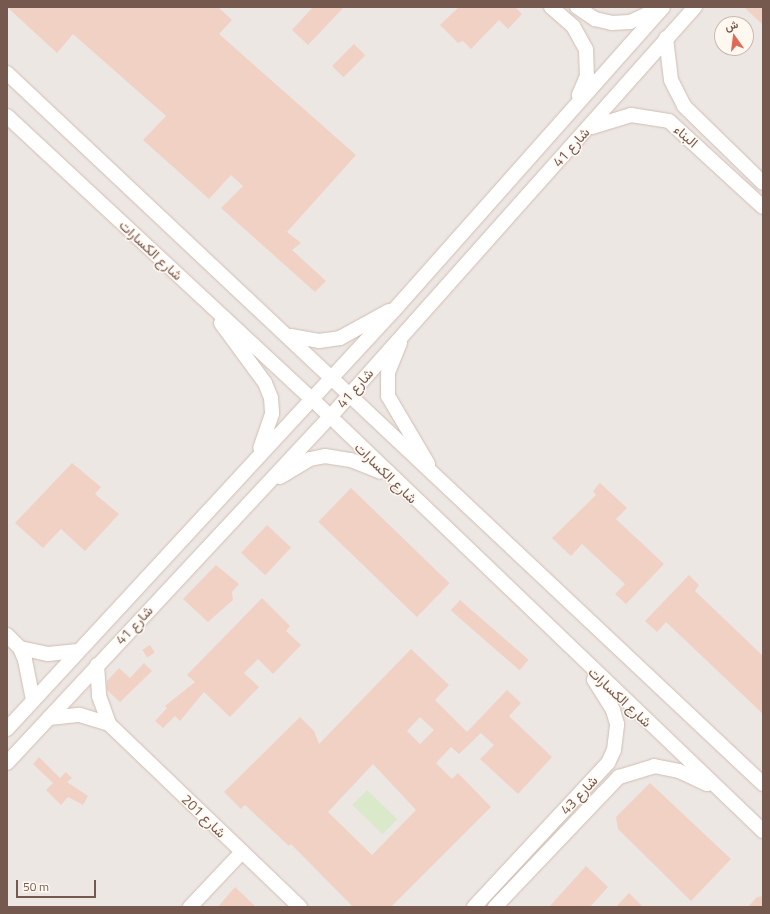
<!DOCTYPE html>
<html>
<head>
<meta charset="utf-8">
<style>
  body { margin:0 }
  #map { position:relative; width:770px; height:914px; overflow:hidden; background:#fcf3ea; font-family:"Titillium Web",Vazirmatn,sans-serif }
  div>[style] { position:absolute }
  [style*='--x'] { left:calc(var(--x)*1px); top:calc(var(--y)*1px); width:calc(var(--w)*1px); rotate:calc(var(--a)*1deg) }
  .industrial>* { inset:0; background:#ede7e3 }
  .green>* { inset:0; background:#d9e9c9; transform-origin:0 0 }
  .building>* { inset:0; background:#f0d1c3; transform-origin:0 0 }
  .roads { filter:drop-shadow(0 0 1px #d0bdb3) drop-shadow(0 0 1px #d0bdb3) }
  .minor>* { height:14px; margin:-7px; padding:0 7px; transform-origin:7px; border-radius:7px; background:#fff }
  span { translate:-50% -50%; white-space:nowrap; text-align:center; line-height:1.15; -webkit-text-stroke:3px #fef8f1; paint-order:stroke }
  .street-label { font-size:14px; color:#76594e }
  .frame { position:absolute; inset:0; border:8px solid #76594e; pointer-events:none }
  .north { position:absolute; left:714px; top:16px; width:40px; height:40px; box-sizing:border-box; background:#fef8f1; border:1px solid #c8b8b0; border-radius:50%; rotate:346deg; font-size:11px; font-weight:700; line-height:16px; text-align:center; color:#76594e }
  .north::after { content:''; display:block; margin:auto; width:14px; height:18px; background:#de6a57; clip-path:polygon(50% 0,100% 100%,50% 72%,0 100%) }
  .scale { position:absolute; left:16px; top:880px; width:80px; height:18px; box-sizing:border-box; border:2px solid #76594e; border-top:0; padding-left:5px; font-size:12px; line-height:14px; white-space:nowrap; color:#76594e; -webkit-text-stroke:3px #fef8f1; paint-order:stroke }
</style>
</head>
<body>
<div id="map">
  <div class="industrial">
    <div style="clip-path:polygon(evenodd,7px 7px,763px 7px,763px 907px,7px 907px,7px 7px,722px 24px,746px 24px,746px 48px,722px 48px,722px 24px)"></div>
  </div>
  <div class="green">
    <div style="left:367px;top:790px;width:42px;height:21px;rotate:44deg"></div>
  </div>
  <div class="building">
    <div style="clip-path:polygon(7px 7px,218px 7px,232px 20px,219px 34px,356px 155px,287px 232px,301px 243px,292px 250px,326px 281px,315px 292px,221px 208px,243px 186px,231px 175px,209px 199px,143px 140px,166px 116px,73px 34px,57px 53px)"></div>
    <div style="clip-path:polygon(313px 7px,344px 7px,308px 45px,292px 30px)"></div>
    <div style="clip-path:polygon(459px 7px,515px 7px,522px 14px,508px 29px,499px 20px,471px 49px,463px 41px,458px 43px,440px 25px)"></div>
    <div style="clip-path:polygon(744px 7px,763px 7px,763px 25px)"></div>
    <div style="left:354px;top:44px;width:16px;height:31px;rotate:45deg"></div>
    <div style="clip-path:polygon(72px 463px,101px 487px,95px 494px,119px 514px,85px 551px,61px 529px,43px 548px,15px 523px)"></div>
    <div style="clip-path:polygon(600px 483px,627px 508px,616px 519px,664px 564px,626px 604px,615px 594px,625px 584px,582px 544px,571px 556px,552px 538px,596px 495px,593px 491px)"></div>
    <div style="left:351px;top:488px;width:137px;height:47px;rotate:44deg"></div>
    <div style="left:267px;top:525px;width:33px;height:38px;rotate:43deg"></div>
    <div style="clip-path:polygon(216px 565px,239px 584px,232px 592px,233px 600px,208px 622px,183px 599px)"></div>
    <div style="clip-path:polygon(689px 575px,699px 585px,695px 591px,763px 656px,763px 714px,666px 622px,657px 632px,645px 621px)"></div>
    <div style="clip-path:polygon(262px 598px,290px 626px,286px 631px,301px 645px,273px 674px,258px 659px,244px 673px,259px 687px,230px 717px,204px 692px,180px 721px,175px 716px,163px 728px,155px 721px,167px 708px,165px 706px,195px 682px,187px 675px)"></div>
    <div style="left:460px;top:600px;width:91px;height:14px;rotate:41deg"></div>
    <div style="left:150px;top:645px;width:9px;height:9px;rotate:58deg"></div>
    <div style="clip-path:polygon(evenodd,411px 649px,449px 685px,435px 700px,467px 732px,507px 690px,521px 703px,509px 716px,552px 757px,518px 794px,480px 759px,494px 745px,481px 733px,459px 754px,451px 747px,436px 763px,452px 779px,458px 773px,491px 807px,391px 907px,353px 907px,291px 844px,289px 846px,245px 805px,241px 809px,224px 792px,300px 717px,314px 731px,319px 744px,411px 649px,420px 717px,434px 730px,420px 744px,407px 731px,420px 717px,411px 649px,373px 764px,416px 810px,372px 855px,328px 812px,373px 764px)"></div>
    <div style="clip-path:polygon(144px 663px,152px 671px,120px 702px,107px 690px,107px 681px,119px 668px,130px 678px)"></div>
    <div style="clip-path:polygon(39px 757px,60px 778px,66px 772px,72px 778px,67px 782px,88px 796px,83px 805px,68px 797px,61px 805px,46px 790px,53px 783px,33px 764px)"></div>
    <div style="clip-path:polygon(650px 783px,731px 859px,691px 901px,618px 829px,616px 817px)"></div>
    <div style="clip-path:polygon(586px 866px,608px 887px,590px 907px,549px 907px)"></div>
    <div style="clip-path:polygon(235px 887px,256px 907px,218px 907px)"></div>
    <div style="clip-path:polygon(629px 893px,643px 907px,616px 907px)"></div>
    <div style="clip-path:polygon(763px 896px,763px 907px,748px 907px,757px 897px)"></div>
  </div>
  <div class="roads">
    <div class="minor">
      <div style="--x:551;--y:7;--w:29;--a:41"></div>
      <div style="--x:573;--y:26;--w:26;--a:61"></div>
      <div style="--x:586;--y:49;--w:27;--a:88"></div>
      <div style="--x:587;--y:76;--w:21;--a:113"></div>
      <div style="--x:577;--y:7;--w:22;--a:34"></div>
      <div style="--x:595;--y:19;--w:17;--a:13"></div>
      <div style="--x:612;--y:23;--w:18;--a:-3"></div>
      <div style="--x:630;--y:22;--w:29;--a:-25"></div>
      <div style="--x:666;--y:38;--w:42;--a:83.2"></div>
      <div style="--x:671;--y:80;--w:29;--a:63"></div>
      <div style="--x:684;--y:106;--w:110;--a:44.3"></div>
      <div style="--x:7;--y:73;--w:1038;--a:43.24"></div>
      <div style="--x:7;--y:116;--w:416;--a:42.9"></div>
      <div style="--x:312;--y:399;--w:625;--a:43.77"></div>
      <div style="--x:592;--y:127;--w:41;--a:-17.1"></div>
      <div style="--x:631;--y:115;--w:38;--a:9"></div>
      <div style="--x:669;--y:121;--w:127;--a:42.5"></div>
      <div style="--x:221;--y:323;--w:74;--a:53.7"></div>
      <div style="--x:265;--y:383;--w:16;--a:68"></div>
      <div style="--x:271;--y:398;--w:16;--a:86"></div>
      <div style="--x:272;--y:414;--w:36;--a:109"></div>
      <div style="--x:291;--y:336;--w:28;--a:10"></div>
      <div style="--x:319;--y:341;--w:21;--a:-8"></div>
      <div style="--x:340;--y:338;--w:56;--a:-28.9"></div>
      <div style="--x:400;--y:343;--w:32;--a:112"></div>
      <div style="--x:388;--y:373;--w:23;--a:90"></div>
      <div style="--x:388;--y:396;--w:79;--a:59.5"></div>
      <div style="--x:280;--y:477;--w:35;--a:-31"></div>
      <div style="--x:310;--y:459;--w:15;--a:-11"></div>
      <div style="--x:325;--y:456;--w:26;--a:9"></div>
      <div style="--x:351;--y:460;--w:31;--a:22"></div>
      <div style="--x:7;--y:635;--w:18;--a:45"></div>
      <div style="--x:20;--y:648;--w:13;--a:67"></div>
      <div style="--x:25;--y:660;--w:41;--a:78.7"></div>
      <div style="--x:20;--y:648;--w:29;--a:12"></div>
      <div style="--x:48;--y:654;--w:30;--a:-6"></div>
      <div style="--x:97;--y:665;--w:31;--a:86"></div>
      <div style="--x:99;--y:696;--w:30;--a:70"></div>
      <div style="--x:49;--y:718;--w:31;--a:-6"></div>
      <div style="--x:80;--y:715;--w:30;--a:17"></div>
      <div style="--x:109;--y:724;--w:265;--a:43.8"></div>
      <div style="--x:7;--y:729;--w:573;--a:-47.26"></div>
      <div style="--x:396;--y:308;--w:402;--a:-48.4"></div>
      <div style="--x:7;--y:763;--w:473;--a:-47"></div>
      <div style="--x:330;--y:417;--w:549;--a:-48.32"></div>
      <div style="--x:190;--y:907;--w:76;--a:-46.6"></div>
      <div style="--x:474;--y:907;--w:197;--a:-47.1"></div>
      <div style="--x:608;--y:763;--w:14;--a:-65"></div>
      <div style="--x:614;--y:750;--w:26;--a:-83"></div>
      <div style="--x:617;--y:724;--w:15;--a:-106"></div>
      <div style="--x:613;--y:710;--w:36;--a:-122"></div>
      <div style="--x:495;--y:907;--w:180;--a:-46.4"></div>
      <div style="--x:619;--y:777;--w:37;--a:-17"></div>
      <div style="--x:654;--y:766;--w:25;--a:11"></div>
      <div style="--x:679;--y:771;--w:31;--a:25"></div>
    </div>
  </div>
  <div class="street-label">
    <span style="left:686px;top:136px;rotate:41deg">البناء</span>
    <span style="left:571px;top:147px;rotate:-48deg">شارع 41</span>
    <span style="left:151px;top:250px;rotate:43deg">شارع الكسارات</span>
    <span style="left:355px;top:388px;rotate:-49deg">شارع 41</span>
    <span style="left:386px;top:473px;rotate:44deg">شارع الكسارات</span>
    <span style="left:134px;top:625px;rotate:-47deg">شارع 41</span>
    <span style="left:620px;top:697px;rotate:43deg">شارع الكسارات</span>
    <span style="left:579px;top:795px;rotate:-47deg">شارع 43</span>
    <span style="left:204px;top:816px;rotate:44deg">شارع 201</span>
  </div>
  <div class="frame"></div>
  <div class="north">ش</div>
  <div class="scale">50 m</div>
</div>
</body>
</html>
